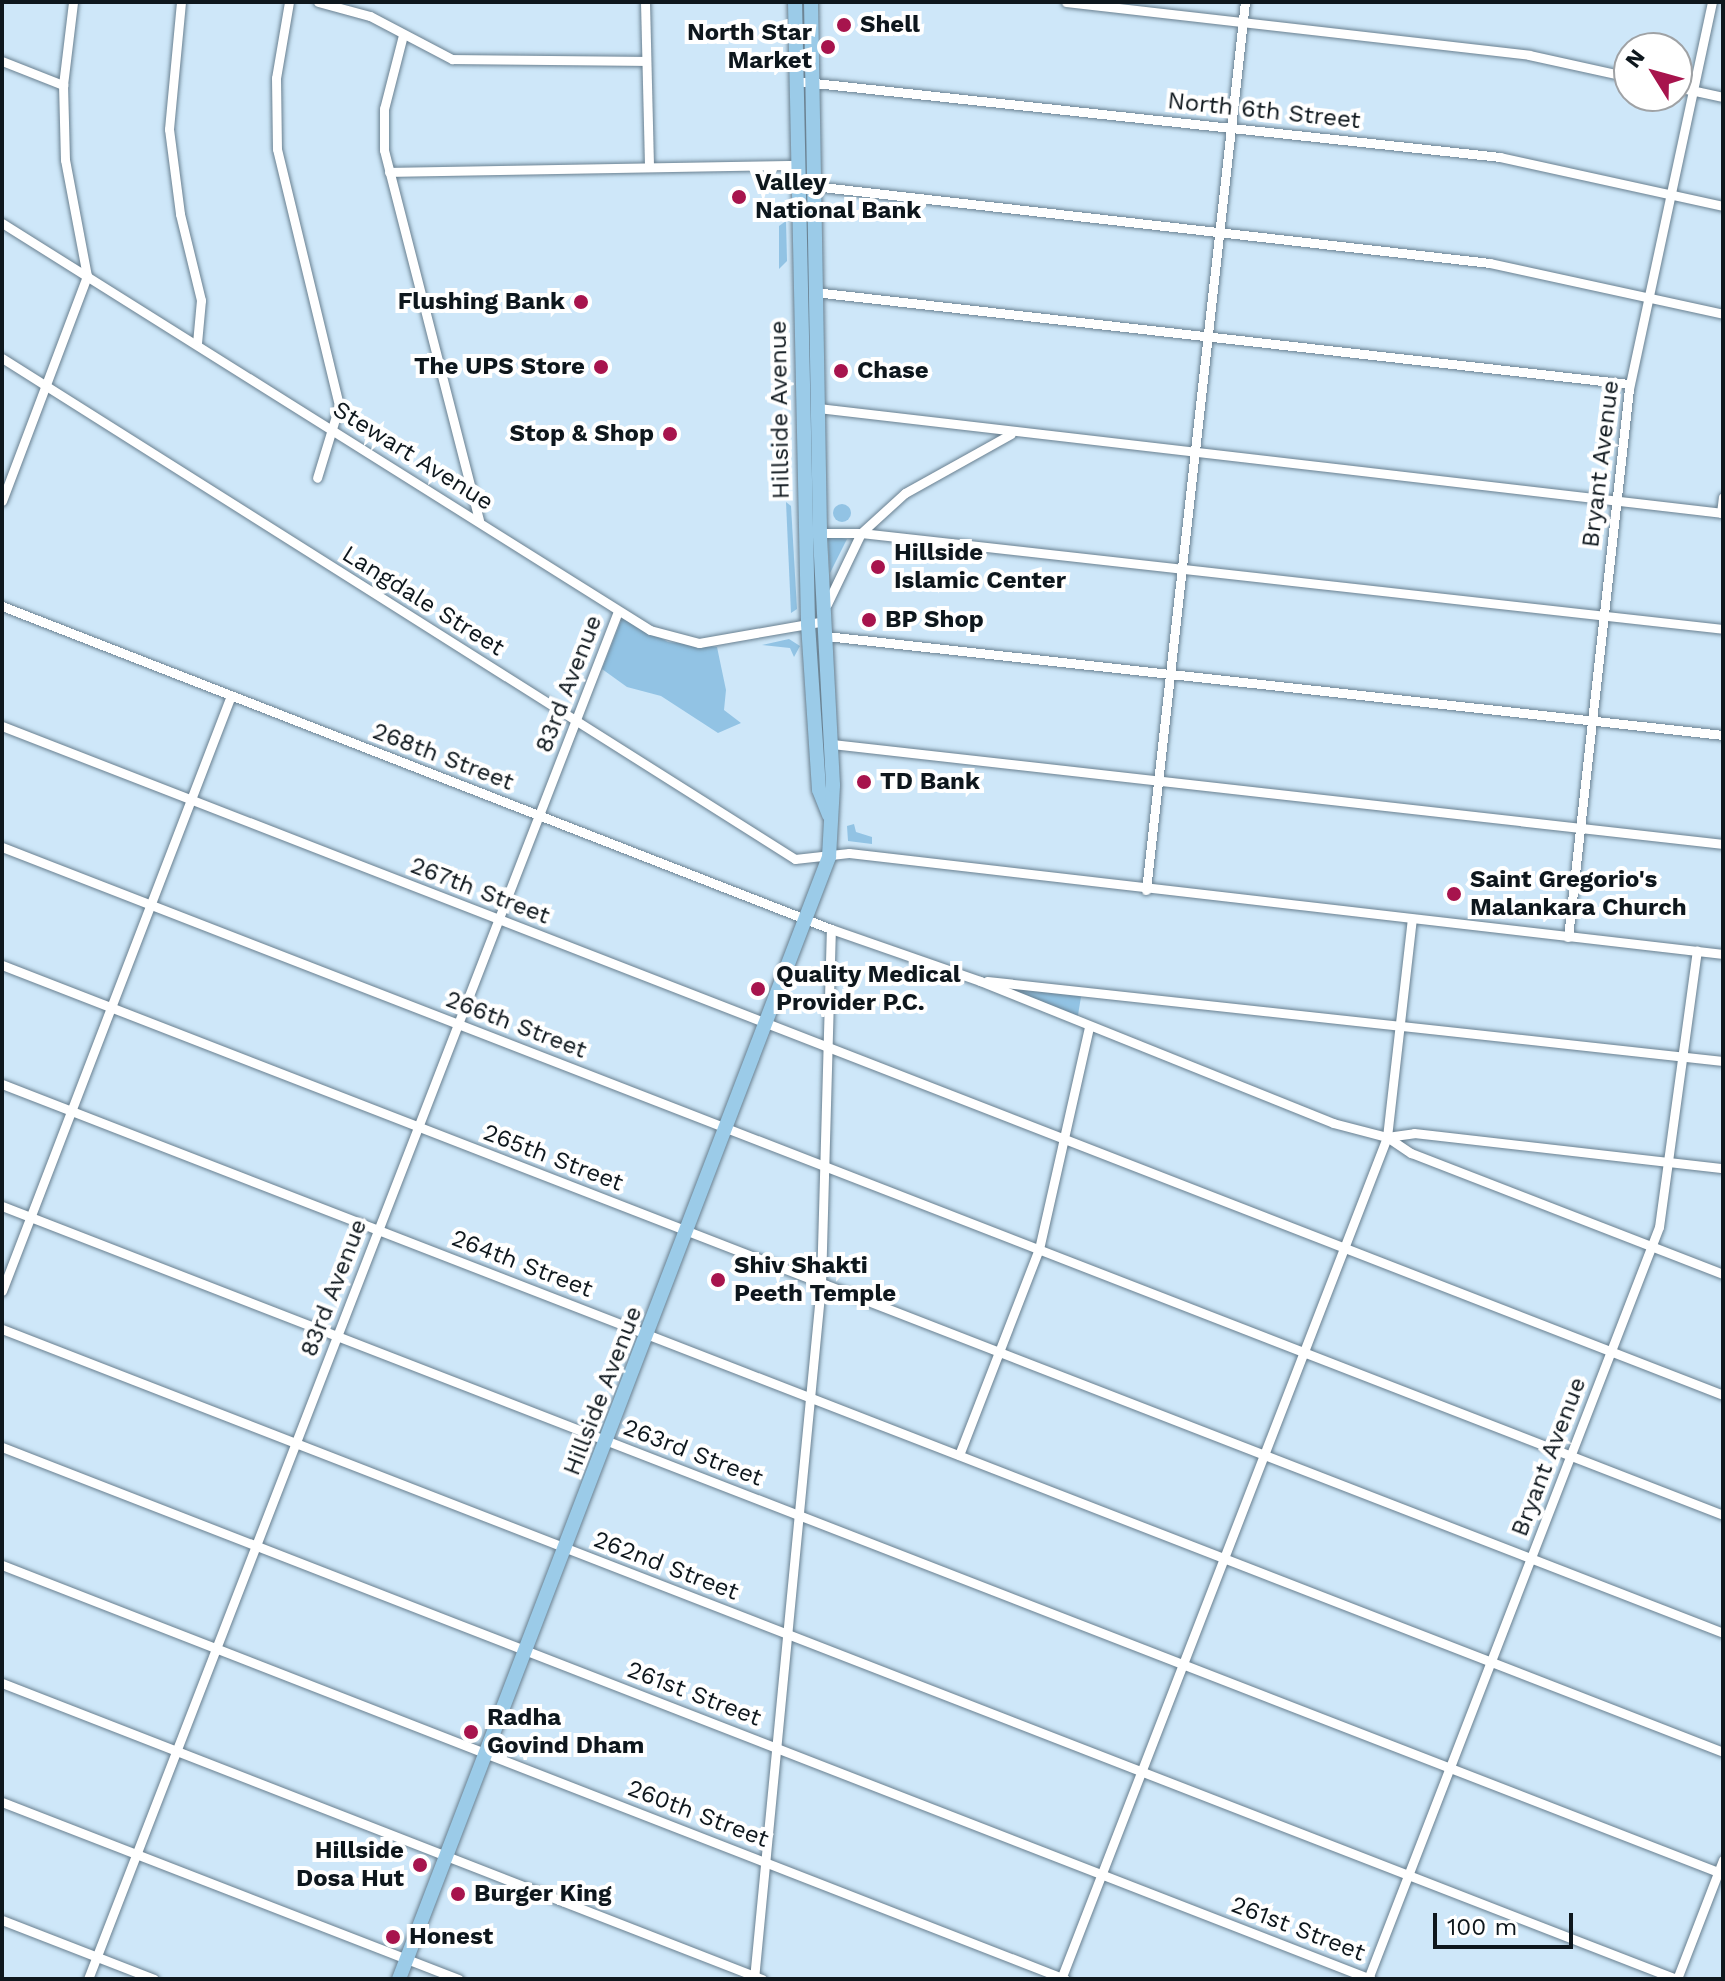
<!DOCTYPE html>
<html>
<head>
<meta charset="utf-8">
<style>
  body { margin:0 }
  #map { position:relative; width:1725px; height:1981px; overflow:hidden; background:#cee7f9; font-family:"Work Sans",sans-serif }
  div>[style] { position:absolute }
  [style*='--x'] { left:calc(var(--x)*1px); top:calc(var(--y)*1px); width:calc(var(--w)*1px); rotate:calc(var(--a)*1deg) }
  .green>* { inset:0; background:#92c3e4 }
  .round { border-radius:50% }
  .roads { filter:drop-shadow(0 0 2px #698090) drop-shadow(0 0 2px #698090) }
  .street>* { height:9px; margin:-4.5px; padding:0 4.5px; transform-origin:4.5px; border-radius:4.5px; background:#fff }
  .primary>* { height:14px; margin:-7px; padding:0 7px; transform-origin:7px; border-radius:7px; background:#9bcbe8 }
  .dots>* { width:22px; height:22px; translate:-50% -50%; box-sizing:border-box; border:4px solid #fff; border-radius:50% }
  span { translate:-50% -50%; white-space:nowrap; text-align:center; line-height:1.15; -webkit-text-stroke:8px #fff; paint-order:stroke }
  .poi-label { font-size:24px; color:#0e171d; font-weight:700 }
  .left { translate:0 -50%; text-align:left }
  .right { translate:-100% -50%; text-align:right }
  .street-label { font-size:24px; color:#0e171d }
  .frame { position:absolute; inset:0; border:4px solid #0e171d; pointer-events:none }
  .north { position:absolute; left:1613px; top:32px; width:80px; height:80px; box-sizing:border-box; background:#fff; border:2px solid #9fa2a5; border-radius:50%; rotate:307deg; font-size:22px; font-weight:700; line-height:32px; text-align:center; color:#0e171d }
  .north::after { content:''; display:block; margin:auto; width:28px; height:36px; background:#a7144d; clip-path:polygon(50% 0,100% 100%,50% 72%,0 100%) }
  .scale { position:absolute; left:1433px; top:1913px; width:140px; height:36px; box-sizing:border-box; border:4px solid #0e171d; border-top:0; padding-left:10px; font-size:24px; line-height:28px; white-space:nowrap; color:#0e171d; -webkit-text-stroke:6px #fff; paint-order:stroke }
</style>
</head>
<body>
<div id="map">
  <div class="green">
    <div style="clip-path:polygon(786px 221px,787px 261px,779px 269px,779px 226px)"></div>
    <div style="clip-path:polygon(786px 502px,791px 506px,797px 609px,791px 613px)"></div>
    <div class="round" style="left:833px;top:504px;width:18px;height:18px"></div>
    <div style="clip-path:polygon(831px 536px,847px 539px,830px 573px,828px 538px)"></div>
    <div style="clip-path:polygon(622px 618px,668px 642px,717px 647px,726px 690px,724px 710px,741px 723px,718px 733px,661px 696px,627px 687px,602px 669px)"></div>
    <div style="clip-path:polygon(789px 639px,800px 646px,794px 657px,790px 648px,762px 645px)"></div>
    <div style="clip-path:polygon(854px 824px,856px 832px,872px 837px,872px 844px,848px 841px,847px 826px)"></div>
    <div style="clip-path:polygon(1004px 988px,1082px 991px,1077px 1021px)"></div>
  </div>
  <div class="roads">
    <div class="street">
      <div style="--x:181;--y:2;--w:128;--a:95.4"></div>
      <div style="--x:169;--y:129;--w:86;--a:82.6"></div>
      <div style="--x:180;--y:214;--w:89;--a:76.3"></div>
      <div style="--x:201;--y:300;--w:43;--a:95.3"></div>
      <div style="--x:289;--y:2;--w:77;--a:99.7"></div>
      <div style="--x:276;--y:78;--w:71;--a:89.2"></div>
      <div style="--x:277;--y:149;--w:264;--a:76.4"></div>
      <div style="--x:339;--y:406;--w:75;--a:107"></div>
      <div style="--x:318;--y:2;--w:54;--a:15.1"></div>
      <div style="--x:370;--y:16;--w:93;--a:27.7"></div>
      <div style="--x:452;--y:59;--w:194;--a:0.6"></div>
      <div style="--x:645;--y:2;--w:165;--a:88.6"></div>
      <div style="--x:1066;--y:2;--w:466;--a:6.5"></div>
      <div style="--x:1529;--y:55;--w:102;--a:12.4"></div>
      <div style="--x:403;--y:35;--w:76;--a:104.4"></div>
      <div style="--x:384;--y:109;--w:41;--a:90"></div>
      <div style="--x:384;--y:150;--w:382;--a:75.6"></div>
      <div style="--x:2;--y:61;--w:66;--a:21.5"></div>
      <div style="--x:796;--y:81;--w:708;--a:6.16"></div>
      <div style="--x:1500;--y:157;--w:228;--a:12.4"></div>
      <div style="--x:1677;--y:87;--w:47;--a:12.3"></div>
      <div style="--x:389;--y:172;--w:409;--a:-1"></div>
      <div style="--x:813;--y:186;--w:681;--a:6.49"></div>
      <div style="--x:1490;--y:263;--w:239;--a:12.3"></div>
      <div style="--x:2;--y:223;--w:765;--a:32.13"></div>
      <div style="--x:650;--y:630;--w:51;--a:14.9"></div>
      <div style="--x:699;--y:643;--w:128;--a:-9.9"></div>
      <div style="--x:814;--y:292;--w:820;--a:6.44"></div>
      <div style="--x:2;--y:358;--w:938;--a:32.28"></div>
      <div style="--x:795;--y:859;--w:54;--a:-6.3"></div>
      <div style="--x:849;--y:853;--w:880;--a:6.59"></div>
      <div style="--x:818;--y:408;--w:911;--a:6.62"></div>
      <div style="--x:2;--y:501;--w:241;--a:-69.3"></div>
      <div style="--x:87;--y:276;--w:118;--a:-100.7"></div>
      <div style="--x:65;--y:160;--w:75;--a:-91.5"></div>
      <div style="--x:63;--y:85;--w:84;--a:-83.1"></div>
      <div style="--x:1721;--y:513;--w:16;--a:-83"></div>
      <div style="--x:820;--y:533;--w:41;--a:0"></div>
      <div style="--x:861;--y:533;--w:867;--a:6.35"></div>
      <div style="--x:827;--y:604;--w:79;--a:-64.4"></div>
      <div style="--x:861;--y:533;--w:59;--a:-42.3"></div>
      <div style="--x:905;--y:493;--w:121;--a:-29.1"></div>
      <div style="--x:2;--y:606;--w:890;--a:21.29"></div>
      <div style="--x:831;--y:929;--w:158;--a:19.2"></div>
      <div style="--x:980;--y:981;--w:380;--a:21.9"></div>
      <div style="--x:1333;--y:1123;--w:56;--a:14.5"></div>
      <div style="--x:1387;--y:1137;--w:29;--a:34"></div>
      <div style="--x:1411;--y:1153;--w:335;--a:21.2"></div>
      <div style="--x:826;--y:636;--w:902;--a:6.3"></div>
      <div style="--x:2;--y:726;--w:1846;--a:21.24"></div>
      <div style="--x:832;--y:744;--w:897;--a:6.4"></div>
      <div style="--x:2;--y:847;--w:1846;--a:21.21"></div>
      <div style="--x:1146;--y:890;--w:894;--a:-83.64"></div>
      <div style="--x:1568;--y:937;--w:551;--a:-83.65"></div>
      <div style="--x:1629;--y:389;--w:396;--a:-77.9"></div>
      <div style="--x:2;--y:965;--w:1846;--a:21.21"></div>
      <div style="--x:987;--y:981;--w:740;--a:6.2"></div>
      <div style="--x:2;--y:1084;--w:1846;--a:21.21"></div>
      <div style="--x:1387;--y:1137;--w:27;--a:-8"></div>
      <div style="--x:1414;--y:1133;--w:311;--a:6.5"></div>
      <div style="--x:2;--y:1206;--w:1846;--a:21.21"></div>
      <div style="--x:2;--y:1291;--w:635;--a:-68.97"></div>
      <div style="--x:2;--y:1329;--w:1796;--a:21.22"></div>
      <div style="--x:2;--y:1447;--w:1469;--a:21.24"></div>
      <div style="--x:959;--y:1455;--w:221;--a:-68.8"></div>
      <div style="--x:1039;--y:1249;--w:227;--a:-77.3"></div>
      <div style="--x:2;--y:1565;--w:1141;--a:21.28"></div>
      <div style="--x:2;--y:1683;--w:816;--a:21.28"></div>
      <div style="--x:2;--y:1802;--w:490;--a:21.2"></div>
      <div style="--x:2;--y:1920;--w:163;--a:21.2"></div>
      <div style="--x:88;--y:1979;--w:1467;--a:-68.82"></div>
      <div style="--x:754;--y:1979;--w:698;--a:-84.49"></div>
      <div style="--x:821;--y:1284;--w:355;--a:-88.4"></div>
      <div style="--x:1061;--y:1979;--w:903;--a:-68.83"></div>
      <div style="--x:1387;--y:1137;--w:219;--a:-83.5"></div>
      <div style="--x:1368;--y:1979;--w:806;--a:-68.85"></div>
      <div style="--x:1659;--y:1227;--w:279;--a:-82.2"></div>
      <div style="--x:1677;--y:1979;--w:128;--a:-68.9"></div>
    </div>
    <div class="primary">
      <div style="--x:795;--y:2;--w:622;--a:88.8"></div>
      <div style="--x:808;--y:624;--w:166;--a:86.2"></div>
      <div style="--x:819;--y:790;--w:27;--a:68"></div>
      <div style="--x:399;--y:1979;--w:1202;--a:-69.03"></div>
      <div style="--x:829;--y:857;--w:72;--a:-86.8"></div>
      <div style="--x:833;--y:785;--w:252;--a:-93"></div>
      <div style="--x:820;--y:533;--w:531;--a:-90.97"></div>
    </div>
  </div>
  <div class="dots">
    <div style="left:844px;top:25px;background:#a7144d"></div>
    <div style="left:828px;top:47px;background:#a7144d"></div>
    <div style="left:739px;top:197px;background:#a7144d"></div>
    <div style="left:581px;top:302px;background:#a7144d"></div>
    <div style="left:601px;top:367px;background:#a7144d"></div>
    <div style="left:841px;top:371px;background:#a7144d"></div>
    <div style="left:670px;top:434px;background:#a7144d"></div>
    <div style="left:878px;top:567px;background:#a7144d"></div>
    <div style="left:869px;top:620px;background:#a7144d"></div>
    <div style="left:864px;top:782px;background:#a7144d"></div>
    <div style="left:1454px;top:894px;background:#a7144d"></div>
    <div style="left:758px;top:989px;background:#a7144d"></div>
    <div style="left:718px;top:1280px;background:#a7144d"></div>
    <div style="left:471px;top:1732px;background:#a7144d"></div>
    <div style="left:420px;top:1865px;background:#a7144d"></div>
    <div style="left:458px;top:1894px;background:#a7144d"></div>
    <div style="left:393px;top:1937px;background:#a7144d"></div>
  </div>
  <div class="poi-label">
    <span class="left" style="left:860px;top:25px">Shell</span>
    <span class="right" style="left:812px;top:47px">North Star<br>Market</span>
    <span class="left" style="left:755px;top:197px">Valley<br>National Bank</span>
    <span class="right" style="left:565px;top:302px">Flushing Bank</span>
    <span class="right" style="left:585px;top:367px">The UPS Store</span>
    <span class="left" style="left:857px;top:371px">Chase</span>
    <span class="right" style="left:654px;top:434px">Stop &amp; Shop</span>
    <span class="left" style="left:894px;top:567px">Hillside<br>Islamic Center</span>
    <span class="left" style="left:885px;top:620px">BP Shop</span>
    <span class="left" style="left:880px;top:782px">TD Bank</span>
    <span class="left" style="left:1470px;top:894px">Saint Gregorio's<br>Malankara Church</span>
    <span class="left" style="left:776px;top:989px">Quality Medical<br>Provider P.C.</span>
    <span class="left" style="left:734px;top:1280px">Shiv Shakti<br>Peeth Temple</span>
    <span class="left" style="left:487px;top:1732px">Radha<br>Govind Dham</span>
    <span class="right" style="left:404px;top:1865px">Hillside<br>Dosa Hut</span>
    <span class="left" style="left:474px;top:1894px">Burger King</span>
    <span class="left" style="left:409px;top:1937px">Honest</span>
  </div>
  <div class="street-label">
    <span style="left:1264px;top:111px;rotate:6deg">North 6th Street</span>
    <span style="left:780px;top:410px;rotate:-91deg">Hillside Avenue</span>
    <span style="left:413px;top:456px;rotate:32deg">Stewart Avenue</span>
    <span style="left:1601px;top:464px;rotate:-83deg">Bryant Avenue</span>
    <span style="left:423px;top:601px;rotate:32deg">Langdale Street</span>
    <span style="left:569px;top:684px;rotate:-69deg">83rd Avenue</span>
    <span style="left:443px;top:757px;rotate:21deg">268th Street</span>
    <span style="left:480px;top:891px;rotate:21deg">267th Street</span>
    <span style="left:516px;top:1025px;rotate:21deg">266th Street</span>
    <span style="left:553px;top:1158px;rotate:21deg">265th Street</span>
    <span style="left:522px;top:1264px;rotate:21deg">264th Street</span>
    <span style="left:334px;top:1288px;rotate:-69deg">83rd Avenue</span>
    <span style="left:603px;top:1391px;rotate:-69deg">Hillside Avenue</span>
    <span style="left:693px;top:1453px;rotate:21deg">263rd Street</span>
    <span style="left:1549px;top:1457px;rotate:-69deg">Bryant Avenue</span>
    <span style="left:666px;top:1566px;rotate:21deg">262nd Street</span>
    <span style="left:694px;top:1694px;rotate:21deg">261st Street</span>
    <span style="left:698px;top:1814px;rotate:21deg">260th Street</span>
    <span style="left:1298px;top:1929px;rotate:21deg">261st Street</span>
  </div>
  <div class="frame"></div>
  <div class="north">N</div>
  <div class="scale">100 m</div>
</div>
</body>
</html>
